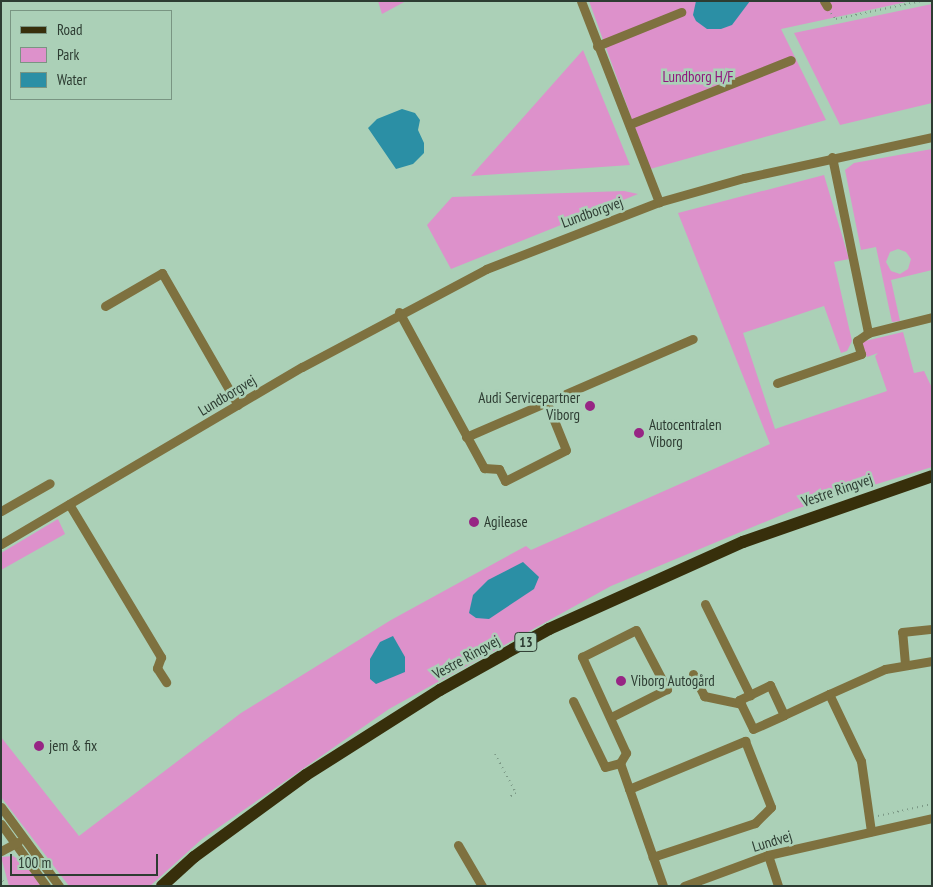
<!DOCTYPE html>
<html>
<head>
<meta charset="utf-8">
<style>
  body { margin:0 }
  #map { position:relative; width:933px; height:887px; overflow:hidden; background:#abd0b7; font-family:"PT Sans Narrow",sans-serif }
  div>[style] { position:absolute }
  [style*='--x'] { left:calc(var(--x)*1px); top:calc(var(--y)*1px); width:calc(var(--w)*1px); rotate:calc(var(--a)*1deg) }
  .green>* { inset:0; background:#dd91cb }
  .water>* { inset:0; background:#2b8fa5 }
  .path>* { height:2px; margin-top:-1px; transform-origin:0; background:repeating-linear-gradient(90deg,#7c9986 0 1px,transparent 0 5px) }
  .minor>* { height:9px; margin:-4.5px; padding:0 4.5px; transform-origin:4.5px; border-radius:4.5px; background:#7e713f }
  .major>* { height:12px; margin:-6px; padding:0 6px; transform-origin:6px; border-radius:6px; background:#372f0b }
  .dots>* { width:14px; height:14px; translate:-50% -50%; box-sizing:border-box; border:2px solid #abd0b7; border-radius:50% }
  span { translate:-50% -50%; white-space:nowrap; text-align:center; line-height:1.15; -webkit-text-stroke:5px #abd0b7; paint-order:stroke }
  .shield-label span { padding:1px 4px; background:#abd0b7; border:1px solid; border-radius:4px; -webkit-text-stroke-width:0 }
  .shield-label { font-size:14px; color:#2d3c32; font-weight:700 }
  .park-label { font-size:15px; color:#90157d }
  .street-label { font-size:15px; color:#2d3c32 }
  .poi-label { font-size:15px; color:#2d3c32 }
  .right { translate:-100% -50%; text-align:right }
  .left { translate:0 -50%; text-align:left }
  .frame { position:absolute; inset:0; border:2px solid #2d3c32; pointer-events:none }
  .legend { position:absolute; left:10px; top:10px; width:162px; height:90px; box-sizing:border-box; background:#abd0b7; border:1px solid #799582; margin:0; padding:6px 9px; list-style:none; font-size:15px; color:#2d3c32 }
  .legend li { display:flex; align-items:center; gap:10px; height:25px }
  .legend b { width:25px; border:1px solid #799582 }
  .scale { position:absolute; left:10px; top:854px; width:148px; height:22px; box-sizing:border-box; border:2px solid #2d3c32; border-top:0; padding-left:6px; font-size:15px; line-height:18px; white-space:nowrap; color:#2d3c32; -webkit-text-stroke:4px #abd0b7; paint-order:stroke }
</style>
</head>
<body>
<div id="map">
  <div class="green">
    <div style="clip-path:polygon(378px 1px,406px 1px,382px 14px)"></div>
    <div style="clip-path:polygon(589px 1px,911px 1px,781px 29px,826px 120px,650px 169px)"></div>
    <div style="clip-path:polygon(932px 4px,932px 103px,840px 125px,794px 33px)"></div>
    <div style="clip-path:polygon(583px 50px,630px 165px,471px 176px)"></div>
    <div style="clip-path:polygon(evenodd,932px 149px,932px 270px,891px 280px,900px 321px,892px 322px,876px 247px,861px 250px,845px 170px,854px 163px,932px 149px,898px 249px,906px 252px,911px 259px,908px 269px,900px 274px,891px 271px,886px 262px,890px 252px,898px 249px)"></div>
    <div style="clip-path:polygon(824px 175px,849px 259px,834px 262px,852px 341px,847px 351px,841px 353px,824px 306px,743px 333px,775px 429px,887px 391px,875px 356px,878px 353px,867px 357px,861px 342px,903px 332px,914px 373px,924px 371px,932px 388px,932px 467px,796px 509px,611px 586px,389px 709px,202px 839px,150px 886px,69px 886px,1px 797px,1px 737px,79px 836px,241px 713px,391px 620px,526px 546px,531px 550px,770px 444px,678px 213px)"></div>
    <div style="clip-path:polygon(624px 191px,638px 194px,451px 269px,427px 225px,452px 197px)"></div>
    <div style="clip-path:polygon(58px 519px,65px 534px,1px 570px,1px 553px)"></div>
    <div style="clip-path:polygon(13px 856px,24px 863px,41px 886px,9px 886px,1px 857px)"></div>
  </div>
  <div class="water">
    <div style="clip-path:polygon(696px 1px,750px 1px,732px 25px,721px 29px,707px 29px,696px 21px,693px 15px)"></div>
    <div style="clip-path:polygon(402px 109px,415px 113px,420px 120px,418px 130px,424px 143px,424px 153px,413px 164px,396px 169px,368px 128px,377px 119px)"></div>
    <div style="clip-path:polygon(523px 562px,539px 577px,534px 589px,489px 619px,476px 618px,469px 613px,473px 595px,488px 580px)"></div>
    <div style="clip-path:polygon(393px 636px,405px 657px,405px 672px,376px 684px,370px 679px,370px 659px,380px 642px)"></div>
  </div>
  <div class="path">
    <div style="--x:831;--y:13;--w:8;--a:50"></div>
    <div style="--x:836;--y:19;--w:87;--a:-12"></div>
    <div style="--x:495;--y:754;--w:44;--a:61.7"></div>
    <div style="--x:516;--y:793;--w:9;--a:148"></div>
    <div style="--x:878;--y:816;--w:55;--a:-12.5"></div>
    <div style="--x:1;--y:876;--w:11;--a:68"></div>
  </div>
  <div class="minor">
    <div style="--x:581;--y:1;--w:216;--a:68.8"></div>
    <div style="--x:824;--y:1;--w:6;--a:59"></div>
    <div style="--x:597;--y:46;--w:91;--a:-22"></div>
    <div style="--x:630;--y:124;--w:173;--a:-21.7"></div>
    <div style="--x:832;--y:157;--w:180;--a:78.4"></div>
    <div style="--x:105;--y:306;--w:66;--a:-30.1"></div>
    <div style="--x:162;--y:273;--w:152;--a:60.1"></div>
    <div style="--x:399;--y:312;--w:178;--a:61.4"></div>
    <div style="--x:484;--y:468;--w:15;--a:4"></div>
    <div style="--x:499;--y:469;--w:13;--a:63"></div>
    <div style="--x:505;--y:481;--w:68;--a:-26.9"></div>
    <div style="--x:566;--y:450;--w:51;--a:-112"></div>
    <div style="--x:777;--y:383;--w:89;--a:-19"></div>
    <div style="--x:861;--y:354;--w:14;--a:-107"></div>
    <div style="--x:857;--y:341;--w:14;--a:-36"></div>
    <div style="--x:868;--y:333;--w:66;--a:-14"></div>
    <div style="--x:466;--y:437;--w:247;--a:-23.4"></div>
    <div style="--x:69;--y:504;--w:179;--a:59"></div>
    <div style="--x:161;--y:657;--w:12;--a:110"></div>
    <div style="--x:157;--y:668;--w:17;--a:57"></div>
    <div style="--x:1;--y:511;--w:56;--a:-29.7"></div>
    <div style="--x:1;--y:544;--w:349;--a:-30.5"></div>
    <div style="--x:302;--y:367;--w:208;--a:-28"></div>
    <div style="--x:486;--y:269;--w:186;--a:-21.2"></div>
    <div style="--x:659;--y:202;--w:88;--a:-15.8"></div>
    <div style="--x:744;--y:178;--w:192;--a:-12.3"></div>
    <div style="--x:705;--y:604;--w:102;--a:63.7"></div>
    <div style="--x:905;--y:664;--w:32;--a:-95"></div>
    <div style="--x:902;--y:632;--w:30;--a:-6"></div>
    <div style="--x:693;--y:674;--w:25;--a:63"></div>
    <div style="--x:704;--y:696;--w:38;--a:12"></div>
    <div style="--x:829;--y:694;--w:74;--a:64.5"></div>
    <div style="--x:861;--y:761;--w:71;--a:81.9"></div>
    <div style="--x:573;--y:701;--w:73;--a:64.1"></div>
    <div style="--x:605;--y:767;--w:16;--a:-15"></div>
    <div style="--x:620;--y:763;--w:12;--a:-59"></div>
    <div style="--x:626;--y:753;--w:106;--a:-114.6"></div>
    <div style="--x:582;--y:657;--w:60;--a:-26.6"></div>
    <div style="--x:636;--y:630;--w:67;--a:62.3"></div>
    <div style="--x:667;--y:689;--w:63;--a:153.4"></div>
    <div style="--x:784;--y:715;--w:33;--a:-115"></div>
    <div style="--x:770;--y:685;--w:34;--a:154"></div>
    <div style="--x:739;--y:700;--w:32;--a:64"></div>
    <div style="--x:753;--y:729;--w:34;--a:-24"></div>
    <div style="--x:784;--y:715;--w:50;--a:-25"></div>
    <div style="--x:829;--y:694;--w:61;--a:-24.1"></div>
    <div style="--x:885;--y:669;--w:48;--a:-9.7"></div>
    <div style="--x:620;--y:763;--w:130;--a:70.7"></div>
    <div style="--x:629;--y:789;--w:126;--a:-22.5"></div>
    <div style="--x:745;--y:741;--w:71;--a:68.5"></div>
    <div style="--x:771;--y:807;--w:23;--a:135"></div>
    <div style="--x:755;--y:823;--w:108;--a:161.6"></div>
    <div style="--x:1;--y:807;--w:98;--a:53.7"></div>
    <div style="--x:1;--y:824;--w:77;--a:54"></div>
    <div style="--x:458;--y:845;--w:48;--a:59.7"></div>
    <div style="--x:1;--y:851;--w:19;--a:-28"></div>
    <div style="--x:768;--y:855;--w:33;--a:72"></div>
    <div style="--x:684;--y:886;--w:90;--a:-20.3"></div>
    <div style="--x:768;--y:855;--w:168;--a:-12.7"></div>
  </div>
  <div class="major">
    <div style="--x:162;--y:886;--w:43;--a:-42.2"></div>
    <div style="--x:194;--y:857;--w:139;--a:-36.2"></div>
    <div style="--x:306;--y:775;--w:159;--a:-32.4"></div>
    <div style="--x:440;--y:690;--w:125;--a:-29.2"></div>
    <div style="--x:549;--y:629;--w:213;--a:-24.2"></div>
    <div style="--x:743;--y:542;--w:200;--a:-19.2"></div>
  </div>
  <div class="dots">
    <div style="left:590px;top:406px;background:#972584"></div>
    <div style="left:639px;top:433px;background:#972584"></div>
    <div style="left:474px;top:522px;background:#972584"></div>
    <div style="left:621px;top:681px;background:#972584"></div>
    <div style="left:39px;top:746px;background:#972584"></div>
  </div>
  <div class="shield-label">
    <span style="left:526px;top:642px">13</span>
  </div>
  <div class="park-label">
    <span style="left:698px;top:77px">Lundborg H/F</span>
  </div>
  <div class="street-label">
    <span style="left:592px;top:212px;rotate:-20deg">Lundborgvej</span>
    <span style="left:227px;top:395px;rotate:-31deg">Lundborgvej</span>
    <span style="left:837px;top:490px;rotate:-19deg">Vestre Ringvej</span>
    <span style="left:466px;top:657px;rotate:-29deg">Vestre Ringvej</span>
    <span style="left:772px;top:841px;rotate:-17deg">Lundvej</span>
  </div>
  <div class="poi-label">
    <span class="right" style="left:580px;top:406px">Audi Servicepartner<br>Viborg</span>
    <span class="left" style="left:649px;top:433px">Autocentralen<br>Viborg</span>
    <span class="left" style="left:484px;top:522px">Agilease</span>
    <span class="left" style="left:631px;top:681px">Viborg Autogård</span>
    <span class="left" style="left:49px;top:746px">jem &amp; fix</span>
  </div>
  <div class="frame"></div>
  <ul class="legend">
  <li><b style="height:6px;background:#372f0b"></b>Road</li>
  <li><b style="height:14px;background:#dd91cb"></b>Park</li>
  <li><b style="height:14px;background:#2b8fa5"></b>Water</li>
  </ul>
  <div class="scale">100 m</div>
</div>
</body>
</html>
